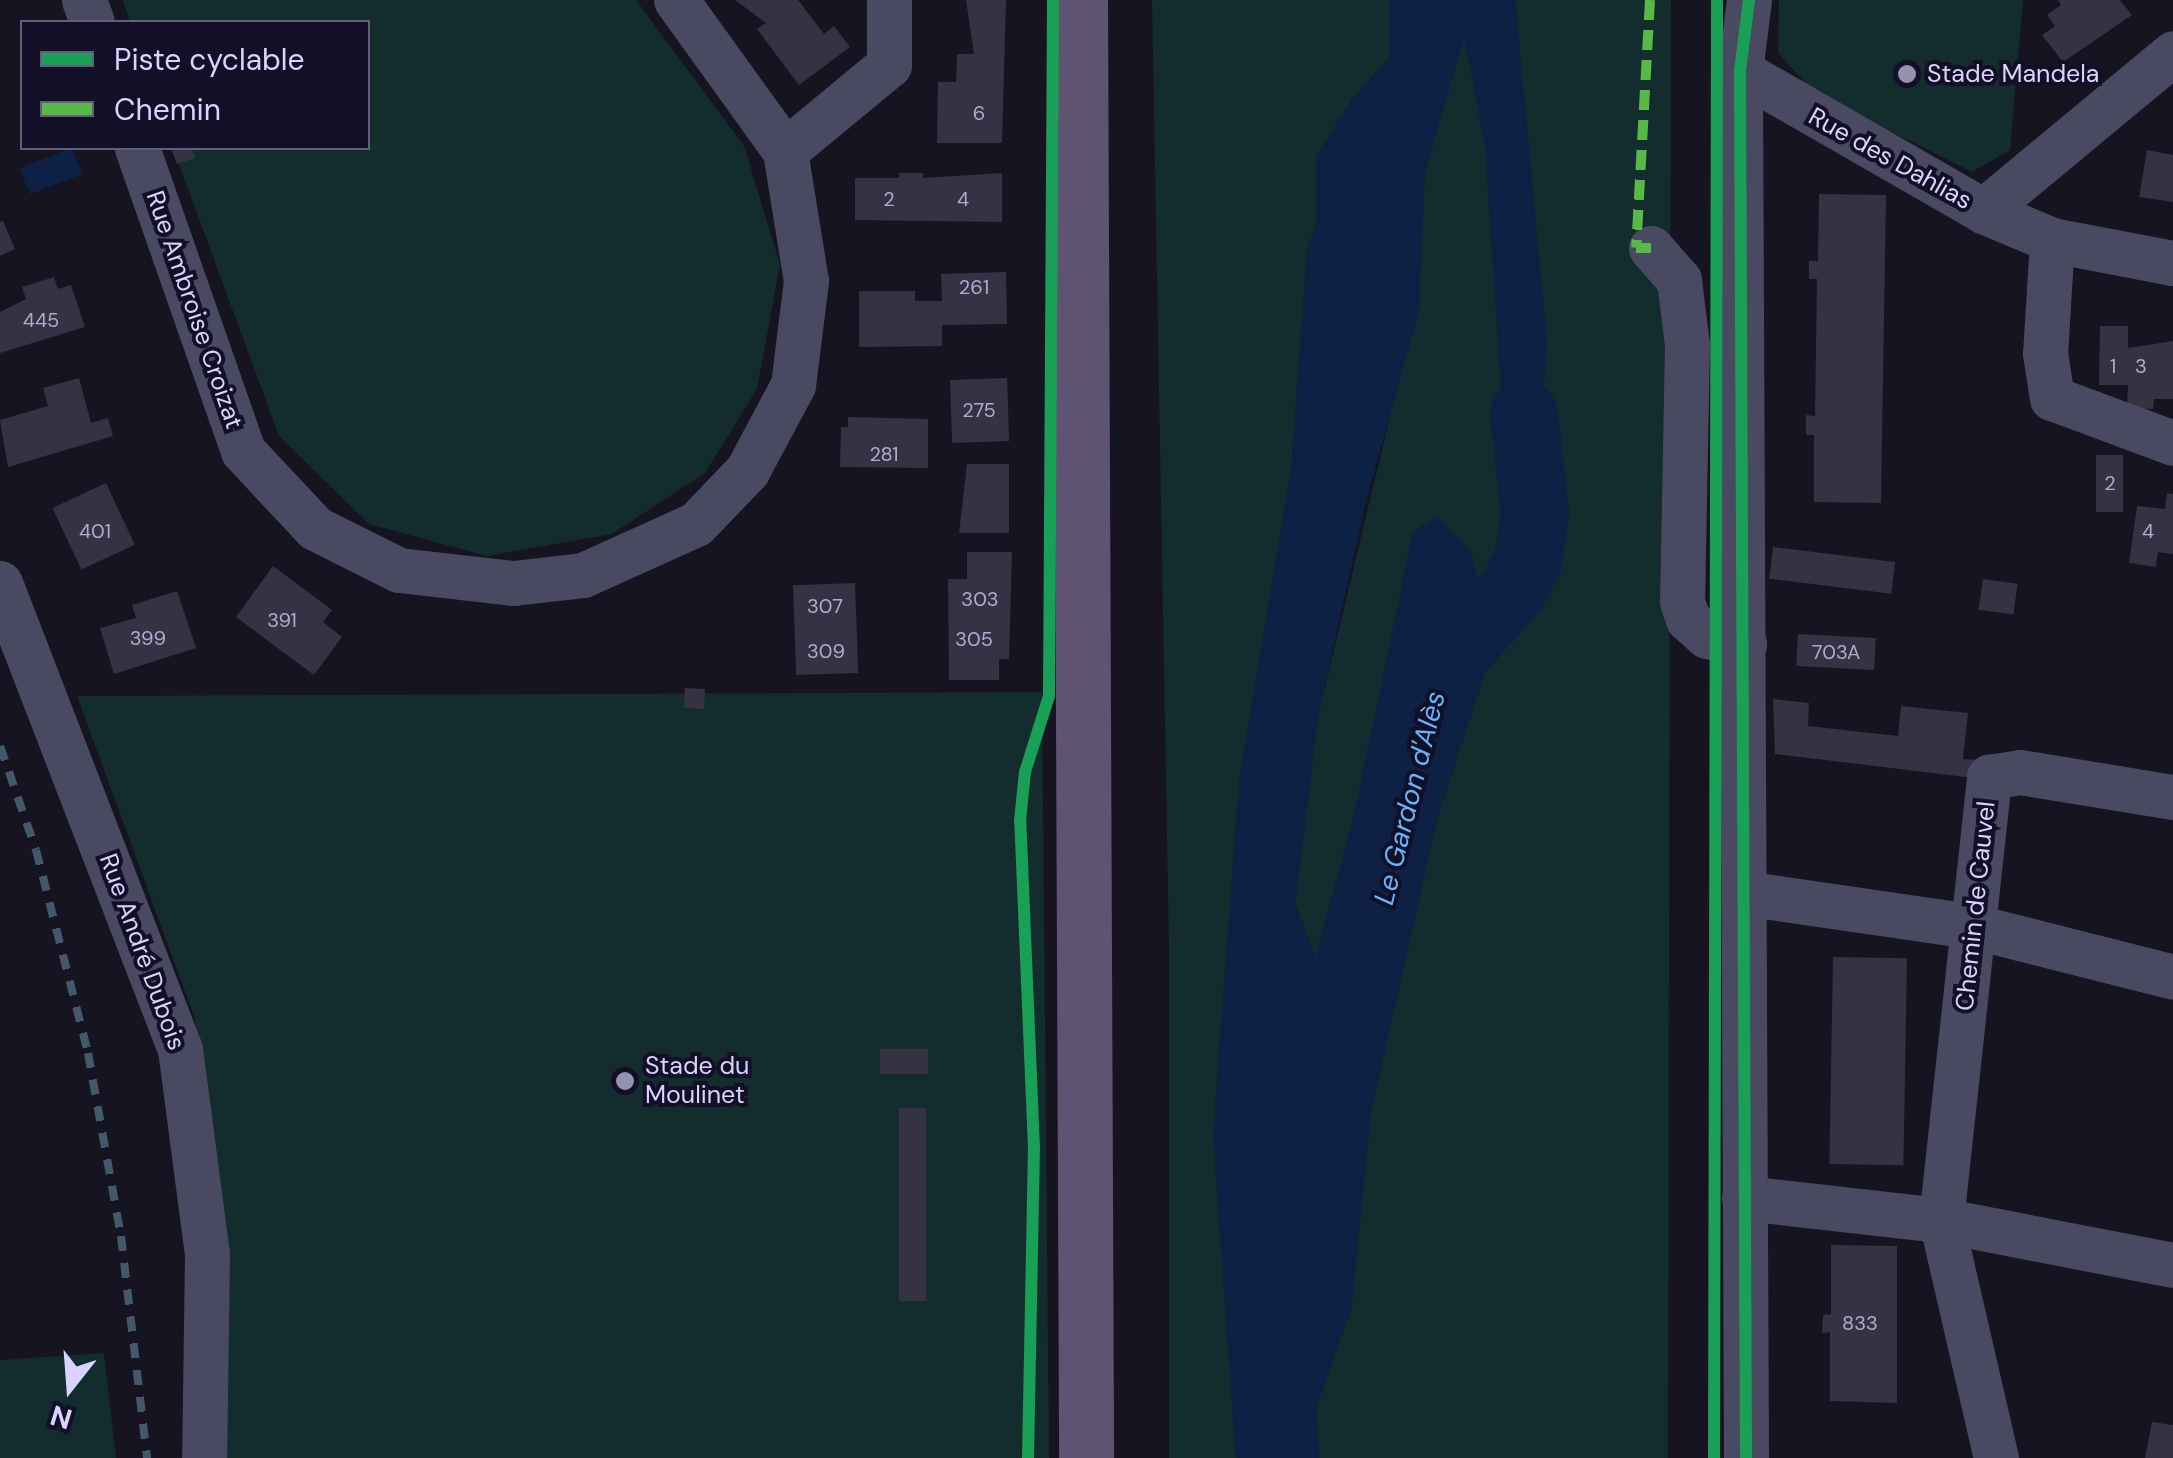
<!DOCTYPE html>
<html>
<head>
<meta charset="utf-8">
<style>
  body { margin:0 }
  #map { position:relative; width:2173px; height:1458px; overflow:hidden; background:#161421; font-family:"DM Sans",sans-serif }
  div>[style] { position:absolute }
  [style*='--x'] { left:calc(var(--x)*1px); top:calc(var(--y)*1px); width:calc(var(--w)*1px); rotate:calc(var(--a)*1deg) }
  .green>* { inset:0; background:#132c2d }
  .water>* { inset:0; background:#0d2144; transform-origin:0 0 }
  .river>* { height:68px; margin:-34px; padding:0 34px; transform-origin:34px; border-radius:34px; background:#0d2144 }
  .building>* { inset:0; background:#343243; transform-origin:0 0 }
  .minor>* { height:45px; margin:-22.5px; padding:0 22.5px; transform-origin:22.5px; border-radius:22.5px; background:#4a4962 }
  .major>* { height:55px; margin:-27.5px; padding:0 27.5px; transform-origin:27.5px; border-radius:27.5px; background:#5e5373 }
  .rail>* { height:8px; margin-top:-4px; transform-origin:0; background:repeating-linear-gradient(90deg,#43596b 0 15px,transparent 0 27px) }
  .quiet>* { height:10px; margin-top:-5px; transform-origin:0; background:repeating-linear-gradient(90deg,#58b947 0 20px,transparent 0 30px) }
  .cycleway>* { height:12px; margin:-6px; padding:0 6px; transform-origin:6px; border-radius:6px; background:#1a9f57 }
  .dots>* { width:28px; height:28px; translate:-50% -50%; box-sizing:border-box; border:5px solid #130f26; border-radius:50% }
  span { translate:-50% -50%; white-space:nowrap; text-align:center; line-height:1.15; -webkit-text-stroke:8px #130f26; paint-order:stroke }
  .number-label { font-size:20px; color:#b0acd0 }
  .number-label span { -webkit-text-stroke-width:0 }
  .poi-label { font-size:25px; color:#d9d4ff }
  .left { translate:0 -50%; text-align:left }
  .street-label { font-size:25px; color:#d9d4ff }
  .water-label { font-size:28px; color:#62b6ff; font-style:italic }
  .legend { position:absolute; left:20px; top:20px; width:350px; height:130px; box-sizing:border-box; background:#130f26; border:2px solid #625e7d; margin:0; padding:12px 18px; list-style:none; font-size:30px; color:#d9d4ff }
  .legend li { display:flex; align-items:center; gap:20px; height:50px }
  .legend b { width:50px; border:2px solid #625e7d }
  .north { position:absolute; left:20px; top:1338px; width:100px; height:100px; -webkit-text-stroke:8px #130f26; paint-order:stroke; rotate:197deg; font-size:28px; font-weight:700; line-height:40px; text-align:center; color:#d9d4ff }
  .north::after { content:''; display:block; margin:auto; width:35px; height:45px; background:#d9d4ff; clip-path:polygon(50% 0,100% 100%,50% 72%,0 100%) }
</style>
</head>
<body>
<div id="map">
  <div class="green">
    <div style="clip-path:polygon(123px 0,636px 0,744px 146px,780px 265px,757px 389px,705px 473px,612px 534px,487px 556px,369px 524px,279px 436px,173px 148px,368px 148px,368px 22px,130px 22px)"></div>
    <div style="clip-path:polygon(1152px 0,1389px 0,1389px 58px,1353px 98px,1316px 157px,1316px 223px,1307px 252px,1291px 472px,1239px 783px,1213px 1136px,1236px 1458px,1169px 1458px,1169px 947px)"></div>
    <div style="clip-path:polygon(1515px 0,1671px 0,1668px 1458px,1319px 1458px,1316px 1407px,1351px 1309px,1371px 1111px,1437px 819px,1511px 593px,1482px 599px,1471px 551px,1354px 815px,1316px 960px,1295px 903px,1318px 716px,1389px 421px,1424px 172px,1465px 35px,1485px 144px,1503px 414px,1534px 503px,1547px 345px)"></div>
    <div style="clip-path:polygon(1779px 0,2023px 0,2010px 150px,1972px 172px,1816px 94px,1778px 53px)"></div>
    <div style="clip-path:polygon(1042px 692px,1049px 1458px,225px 1458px,216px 1147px,194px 1016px,77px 696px)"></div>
    <div style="clip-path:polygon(104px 1353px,116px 1458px,0 1458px,0 1360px)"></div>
  </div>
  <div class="water">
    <div style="clip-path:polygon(1389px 0,1515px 0,1547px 345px,1534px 507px,1503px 414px,1485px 144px,1464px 38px,1425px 172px,1419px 311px,1365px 505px,1318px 716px,1295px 903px,1315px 958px,1354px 815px,1413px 531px,1437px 517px,1471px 551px,1482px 598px,1511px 593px,1437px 819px,1371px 1111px,1351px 1309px,1316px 1407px,1319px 1458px,1236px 1458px,1213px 1136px,1239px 783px,1291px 472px,1307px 252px,1316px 223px,1316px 156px,1353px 98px,1389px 58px)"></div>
    <div style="left:72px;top:148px;width:28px;height:56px;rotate:69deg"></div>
  </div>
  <div class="river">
    <div style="--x:1450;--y:660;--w:91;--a:-47.7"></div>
    <div style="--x:1511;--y:593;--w:36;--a:-62"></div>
    <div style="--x:1528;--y:561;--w:48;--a:-81.5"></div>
    <div style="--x:1535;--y:514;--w:100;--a:-96.3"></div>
  </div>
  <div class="building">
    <div style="clip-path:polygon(735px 0,798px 0,824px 34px,834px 26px,850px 47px,799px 85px,757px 29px,766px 23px)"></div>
    <div style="clip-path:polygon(966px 0,1006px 0,1002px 143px,937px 143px,938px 82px,956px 82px,957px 54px,974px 54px)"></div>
    <div style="clip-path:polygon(2058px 0,2120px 0,2132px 15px,2063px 62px,2042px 35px,2055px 26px,2047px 15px,2061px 5px)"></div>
    <div style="clip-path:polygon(171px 148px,192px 148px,195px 158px,177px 164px)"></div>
    <div style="clip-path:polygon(2147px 150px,2173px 155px,2173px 202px,2139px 197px)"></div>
    <div style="clip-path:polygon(899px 173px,923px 173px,923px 178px,1002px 173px,1002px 222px,855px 220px,855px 178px,899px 178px)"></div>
    <div style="clip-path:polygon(1819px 194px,1886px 195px,1881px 503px,1814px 502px,1814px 435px,1806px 435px,1806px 415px,1815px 416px,1817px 279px,1809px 279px,1809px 261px,1818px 261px)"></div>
    <div style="clip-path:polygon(3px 221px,15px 249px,0 256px,0 222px)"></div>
    <div style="clip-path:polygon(1006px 272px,1007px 324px,942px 325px,942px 346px,859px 347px,859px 291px,915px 291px,915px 301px,942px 301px,941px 274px)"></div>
    <div style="clip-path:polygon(54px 277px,58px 289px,71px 285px,85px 327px,0 353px,0 312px,26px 299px,22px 287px)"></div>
    <div style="clip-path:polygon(2100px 326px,2128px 326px,2128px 348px,2173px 341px,2173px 399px,2154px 399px,2153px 409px,2127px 408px,2128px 385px,2099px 385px)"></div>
    <div style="clip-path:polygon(79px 378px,91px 423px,108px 418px,113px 436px,8px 467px,0 420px,48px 406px,43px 388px)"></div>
    <div style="left:1007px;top:378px;width:63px;height:57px;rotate:88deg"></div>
    <div style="clip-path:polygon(848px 417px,928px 419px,928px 468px,840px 467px,841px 427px,848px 427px)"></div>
    <div style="left:2096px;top:455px;width:27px;height:57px"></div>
    <div style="clip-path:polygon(967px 464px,1009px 464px,1009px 533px,959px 533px)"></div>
    <div style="left:106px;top:483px;width:68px;height:59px;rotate:65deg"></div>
    <div style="clip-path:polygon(2167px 493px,2173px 494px,2173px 554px,2158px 552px,2156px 567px,2129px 563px,2137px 506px,2165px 509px)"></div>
    <div style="left:1773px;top:547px;width:123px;height:32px;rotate:7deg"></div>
    <div style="clip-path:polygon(967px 552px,1012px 552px,1009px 659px,999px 659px,999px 680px,949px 680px,948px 579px,967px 579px)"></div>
    <div style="clip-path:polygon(273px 566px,332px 610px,323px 622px,342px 637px,314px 675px,236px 617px)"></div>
    <div style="left:1983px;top:579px;width:35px;height:31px;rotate:8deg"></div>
    <div style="left:855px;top:583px;width:90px;height:62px;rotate:88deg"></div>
    <div style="clip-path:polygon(177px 591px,196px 648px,114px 674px,100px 628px,136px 618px,132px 605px)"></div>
    <div style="left:1798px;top:634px;width:78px;height:32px;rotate:3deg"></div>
    <div style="left:685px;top:688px;width:20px;height:20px;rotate:3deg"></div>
    <div style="clip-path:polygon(1773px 699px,1809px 703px,1808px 726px,1898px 736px,1901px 706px,1968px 713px,1963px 759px,1977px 760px,1974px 778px,1775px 754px)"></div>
    <div style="left:1833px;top:957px;width:74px;height:207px;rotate:1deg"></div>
    <div style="left:928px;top:1049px;width:25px;height:48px;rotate:90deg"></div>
    <div style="left:899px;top:1108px;width:27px;height:193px"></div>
    <div style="clip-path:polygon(1831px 1245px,1897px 1246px,1897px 1403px,1830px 1401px,1830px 1332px,1822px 1333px,1823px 1315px,1831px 1314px)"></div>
    <div style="clip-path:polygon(2152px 1422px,2173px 1425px,2173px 1458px,2145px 1458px)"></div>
  </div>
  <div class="minor">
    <div style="--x:84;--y:0;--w:23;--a:70"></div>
    <div style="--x:1740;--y:71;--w:280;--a:29.9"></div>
    <div style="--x:1983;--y:211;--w:247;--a:-39.7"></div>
    <div style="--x:137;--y:148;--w:321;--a:70.7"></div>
    <div style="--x:243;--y:451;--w:105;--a:46.9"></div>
    <div style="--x:315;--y:528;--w:94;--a:26.6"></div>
    <div style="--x:399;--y:570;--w:115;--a:6.5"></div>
    <div style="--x:513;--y:583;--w:70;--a:-6.5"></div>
    <div style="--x:583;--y:575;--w:124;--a:-24.3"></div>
    <div style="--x:696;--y:524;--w:74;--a:-46.1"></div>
    <div style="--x:747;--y:471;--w:98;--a:-61.9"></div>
    <div style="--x:793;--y:385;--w:105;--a:-82.9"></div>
    <div style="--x:806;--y:281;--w:132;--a:-99.2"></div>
    <div style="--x:785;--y:151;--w:186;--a:-125.8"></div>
    <div style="--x:785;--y:151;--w:135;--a:-39.6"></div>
    <div style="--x:889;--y:65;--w:65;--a:-90"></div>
    <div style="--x:1983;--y:211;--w:75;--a:22.8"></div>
    <div style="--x:2052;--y:240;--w:123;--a:10.8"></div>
    <div style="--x:2052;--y:240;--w:113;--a:93.5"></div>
    <div style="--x:2045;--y:353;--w:46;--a:81.2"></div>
    <div style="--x:2052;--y:398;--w:129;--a:20.4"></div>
    <div style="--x:1651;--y:248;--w:43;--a:48.8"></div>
    <div style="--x:1679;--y:280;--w:65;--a:83"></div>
    <div style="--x:1687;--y:345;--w:256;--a:91.1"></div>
    <div style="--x:1682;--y:601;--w:19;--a:72"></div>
    <div style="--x:1688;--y:619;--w:25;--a:42"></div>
    <div style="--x:1707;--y:636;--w:38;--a:12"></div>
    <div style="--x:0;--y:583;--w:500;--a:68.9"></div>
    <div style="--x:180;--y:1049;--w:207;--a:82.5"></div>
    <div style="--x:207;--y:1254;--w:204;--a:90.8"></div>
    <div style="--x:1744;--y:893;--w:234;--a:8.3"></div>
    <div style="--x:1976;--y:927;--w:203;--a:14.2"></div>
    <div style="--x:1744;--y:1198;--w:198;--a:6.4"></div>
    <div style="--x:1941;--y:1220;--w:236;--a:11"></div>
    <div style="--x:1746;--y:1458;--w:1387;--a:-90.25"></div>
    <div style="--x:1740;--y:71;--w:72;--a:-82.8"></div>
    <div style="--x:1996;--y:1458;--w:244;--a:-103"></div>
    <div style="--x:1941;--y:1220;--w:446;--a:-83.8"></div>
    <div style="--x:1989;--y:777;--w:31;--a:-9"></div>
    <div style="--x:2020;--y:772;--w:155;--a:9.3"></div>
  </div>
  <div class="major">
    <div style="--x:1080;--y:0;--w:1458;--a:89.76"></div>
  </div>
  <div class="rail">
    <div style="--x:0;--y:746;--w:110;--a:70.9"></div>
    <div style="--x:36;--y:850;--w:210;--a:75.6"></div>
    <div style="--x:88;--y:1053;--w:186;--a:79.8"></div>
    <div style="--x:121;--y:1236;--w:224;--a:83.3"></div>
  </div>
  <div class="quiet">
    <div style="--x:1650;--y:0;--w:248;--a:93.2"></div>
    <div style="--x:1636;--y:248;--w:15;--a:0"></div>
  </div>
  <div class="cycleway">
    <div style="--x:1028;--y:1458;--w:309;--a:-88.9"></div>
    <div style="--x:1034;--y:1149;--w:328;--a:-92.4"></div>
    <div style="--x:1020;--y:821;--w:49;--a:-84.2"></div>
    <div style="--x:1025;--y:772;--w:80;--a:-72.5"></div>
    <div style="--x:1049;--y:696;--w:696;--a:-89.67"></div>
    <div style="--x:1714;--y:1458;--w:1458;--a:-89.88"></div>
    <div style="--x:1746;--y:1458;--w:1387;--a:-90.25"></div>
    <div style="--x:1740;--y:71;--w:72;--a:-82.8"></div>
  </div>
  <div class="dots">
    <div style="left:1907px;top:74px;background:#9591b1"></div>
    <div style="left:625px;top:1081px;background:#9591b1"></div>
  </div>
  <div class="number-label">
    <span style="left:979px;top:113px">6</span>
    <span style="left:889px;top:199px">2</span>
    <span style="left:963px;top:199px">4</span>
    <span style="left:974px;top:287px">261</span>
    <span style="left:41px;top:320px">445</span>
    <span style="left:2113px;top:366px">1</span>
    <span style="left:2141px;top:366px">3</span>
    <span style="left:979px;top:410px">275</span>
    <span style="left:884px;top:454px">281</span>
    <span style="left:2110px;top:483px">2</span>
    <span style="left:95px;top:531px">401</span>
    <span style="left:2148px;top:531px">4</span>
    <span style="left:980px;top:599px">303</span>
    <span style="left:825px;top:606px">307</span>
    <span style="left:282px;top:620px">391</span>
    <span style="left:148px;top:638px">399</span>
    <span style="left:974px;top:639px">305</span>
    <span style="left:826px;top:651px">309</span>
    <span style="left:1836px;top:652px">703A</span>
    <span style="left:1860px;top:1323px">833</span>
  </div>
  <div class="poi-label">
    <span class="left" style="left:1927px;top:74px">Stade Mandela</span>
    <span class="left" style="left:645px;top:1081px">Stade du<br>Moulinet</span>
  </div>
  <div class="street-label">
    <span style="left:1890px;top:159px;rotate:29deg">Rue des Dahlias</span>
    <span style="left:194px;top:310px;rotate:71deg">Rue Ambroise Croizat</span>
    <span style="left:1976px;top:906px;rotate:-84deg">Chemin de Cauvel</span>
    <span style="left:142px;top:952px;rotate:70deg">Rue André Dubois</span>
  </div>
  <div class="water-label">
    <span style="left:1410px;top:798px;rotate:-76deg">Le Gardon d'Alès</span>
  </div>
  <ul class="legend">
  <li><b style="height:12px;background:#1a9f57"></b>Piste cyclable</li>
  <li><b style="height:12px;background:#58b947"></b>Chemin</li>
  </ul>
  <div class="north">N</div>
</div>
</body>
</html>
